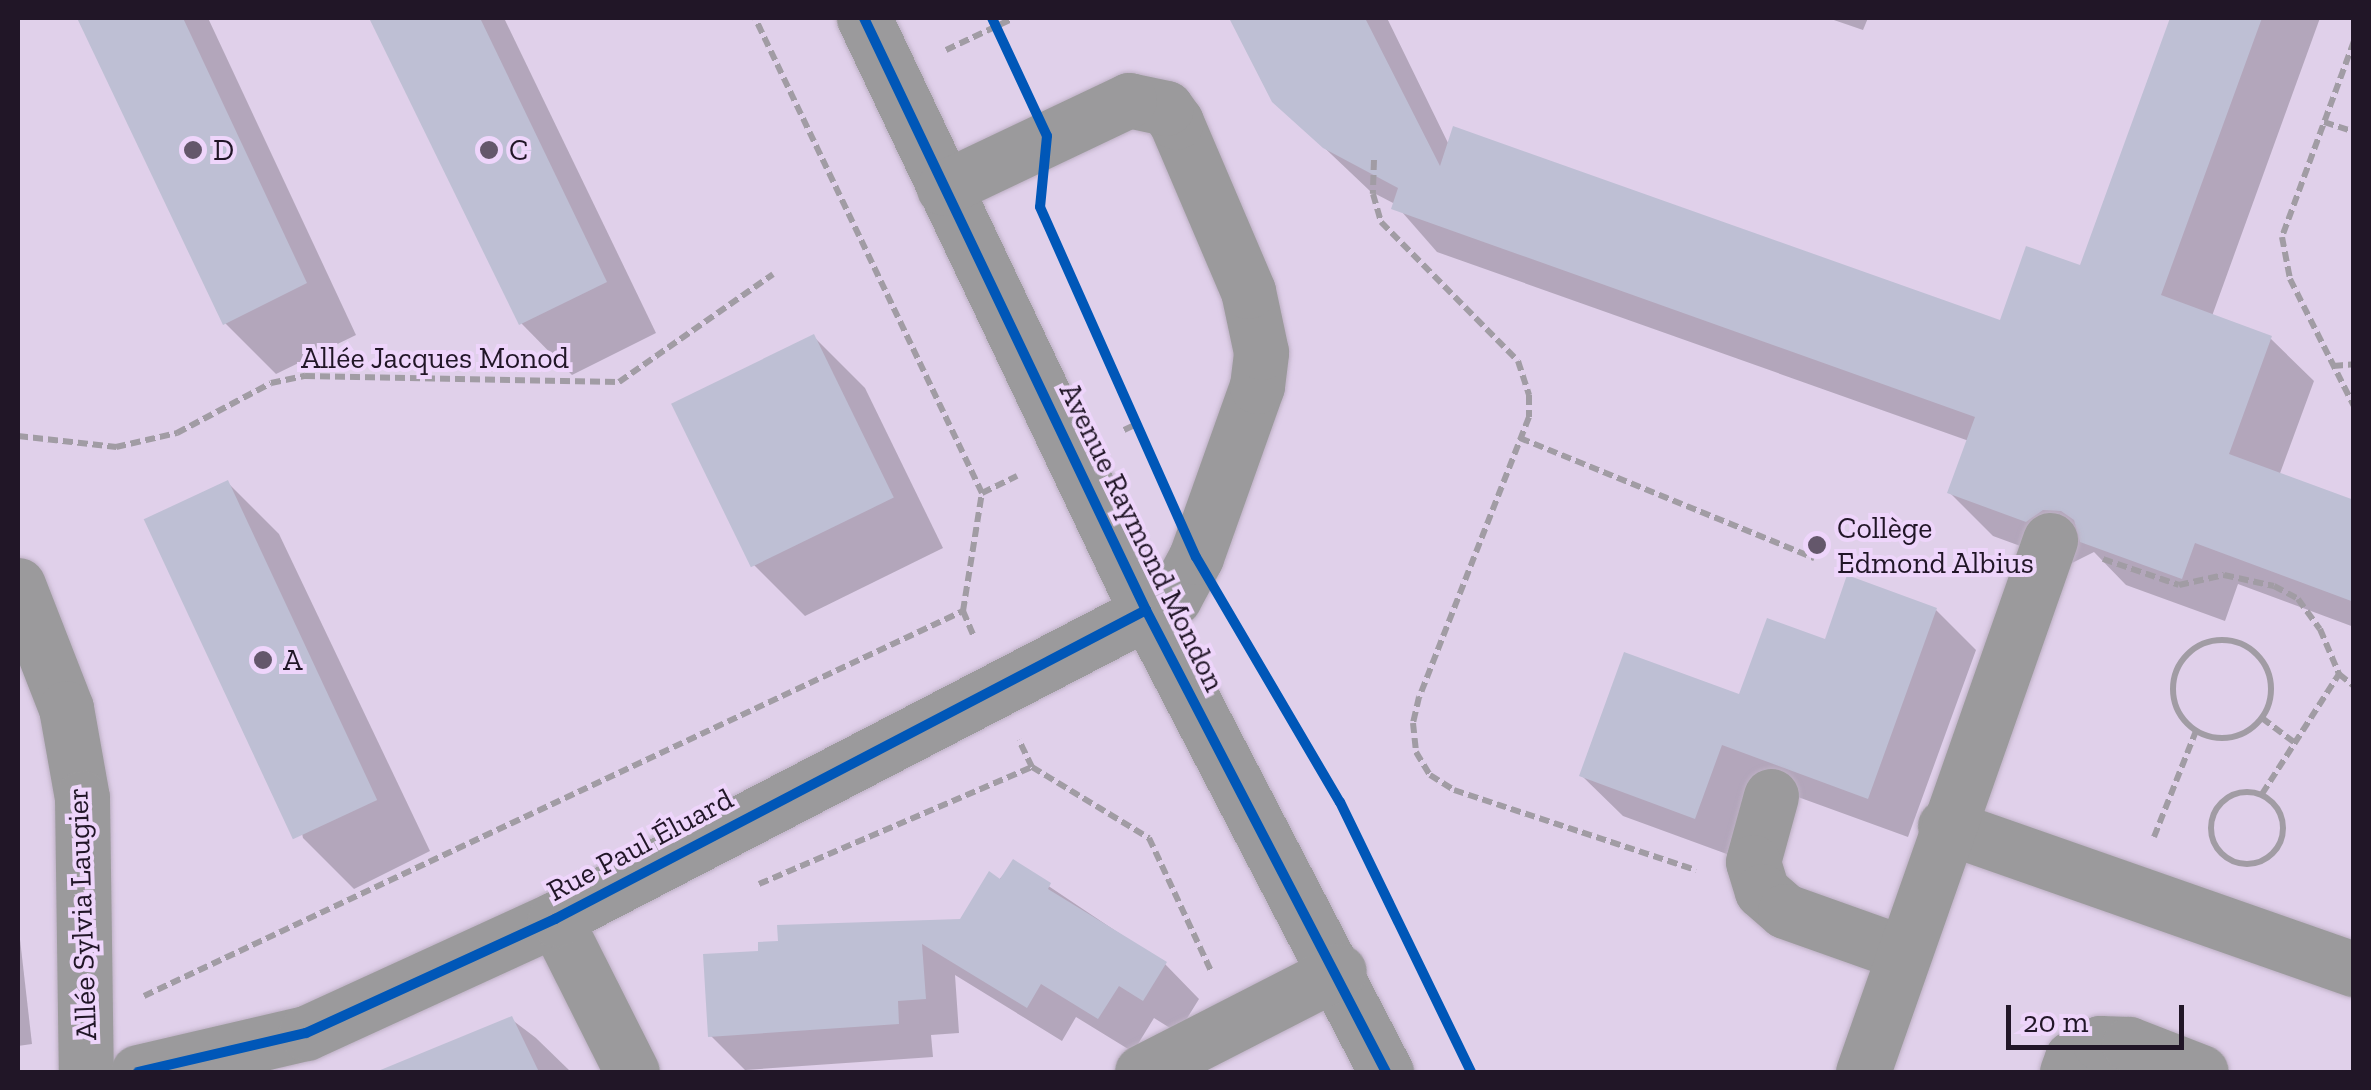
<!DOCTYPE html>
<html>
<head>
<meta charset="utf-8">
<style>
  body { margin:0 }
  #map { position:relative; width:2371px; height:1090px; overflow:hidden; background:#e0d0ea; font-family:"Zilla Slab",serif }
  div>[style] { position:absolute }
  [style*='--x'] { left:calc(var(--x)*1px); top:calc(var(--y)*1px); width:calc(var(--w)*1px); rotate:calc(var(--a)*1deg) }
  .shadow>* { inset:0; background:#0003 }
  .building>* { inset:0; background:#bebfd4; transform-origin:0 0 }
  .path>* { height:6px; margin-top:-3px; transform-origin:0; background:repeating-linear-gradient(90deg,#a19ca4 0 10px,transparent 0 15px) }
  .path>.ring { margin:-3px; padding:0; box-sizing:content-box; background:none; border:6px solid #a19ca4; border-radius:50% }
  .roads { filter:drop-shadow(0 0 2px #bdb0c4) drop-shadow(0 0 2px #bdb0c4) }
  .minor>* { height:55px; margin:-27.5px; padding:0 27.5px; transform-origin:27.5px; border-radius:27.5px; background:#9b9a9c }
  .cycleway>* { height:10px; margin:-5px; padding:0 5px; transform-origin:5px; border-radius:5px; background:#0057b8 }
  .dots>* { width:28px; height:28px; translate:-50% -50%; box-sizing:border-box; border:5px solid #eed5fb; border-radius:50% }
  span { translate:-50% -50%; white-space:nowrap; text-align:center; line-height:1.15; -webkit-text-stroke:8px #eed5fb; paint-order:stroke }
  .poi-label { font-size:30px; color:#211627 }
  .left { translate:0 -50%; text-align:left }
  .street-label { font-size:30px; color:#211627 }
  .frame { position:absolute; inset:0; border:20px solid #211627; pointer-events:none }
  .scale { position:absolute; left:2006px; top:1005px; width:178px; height:45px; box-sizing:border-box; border:5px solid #211627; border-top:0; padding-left:12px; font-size:30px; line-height:35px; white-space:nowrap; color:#211627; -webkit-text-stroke:8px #eed5fb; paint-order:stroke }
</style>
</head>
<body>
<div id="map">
  <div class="shadow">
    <div style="clip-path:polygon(80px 18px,208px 18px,356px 335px,276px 374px,225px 323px)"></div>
    <div style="clip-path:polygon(372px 18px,504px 18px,656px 333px,572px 375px,522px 324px)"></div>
    <div style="clip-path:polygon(1232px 18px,1387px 18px,1449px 145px,2001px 323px,2081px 268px,2173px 18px,2320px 18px,2212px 316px,2270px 338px,2314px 381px,2279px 476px,2354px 503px,2354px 627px,2238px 584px,2225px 621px,2126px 585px,2094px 552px,2070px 564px,1993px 536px,1950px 493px,1969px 441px,1437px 252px,1395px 204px,1370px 191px,1274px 100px)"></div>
    <div style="clip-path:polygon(1828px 18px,1868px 18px,1863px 30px)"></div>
    <div style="clip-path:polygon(814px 337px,865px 388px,943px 548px,805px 616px,754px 565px,675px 404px)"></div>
    <div style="clip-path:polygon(228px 483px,279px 534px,430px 851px,354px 889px,303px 838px)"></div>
    <div style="clip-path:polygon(1936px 610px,1976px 650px,1908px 837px,1762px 784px,1735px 857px,1623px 816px,1582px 776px)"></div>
    <div style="clip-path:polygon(1014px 863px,1165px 964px,1199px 999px,1178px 1033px,1154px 1018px,1133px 1052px,1076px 1017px,1062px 1041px,955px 975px,959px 1033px,931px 1035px,933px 1057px,745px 1070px,711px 1036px,760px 953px,962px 921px)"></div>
    <div style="clip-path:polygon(18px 922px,32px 1044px,18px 1046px)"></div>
    <div style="clip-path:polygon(511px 1019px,536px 1038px,571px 1072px,472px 1072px,457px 1041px)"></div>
  </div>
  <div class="building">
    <div style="clip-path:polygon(77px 18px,183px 18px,307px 283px,223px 325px)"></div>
    <div style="clip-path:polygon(369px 18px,480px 18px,607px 282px,519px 325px)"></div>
    <div style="clip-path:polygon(1229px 18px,1365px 18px,1440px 166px,1453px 126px,2000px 320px,2026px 246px,2080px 265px,2170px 18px,2262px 18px,2161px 295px,2272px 336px,2229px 454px,2354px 500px,2354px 602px,2195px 543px,2182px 579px,2080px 542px,2074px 520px,2061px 511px,2043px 510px,2026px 522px,1947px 493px,1975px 417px,1391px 209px,1398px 188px,1323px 148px,1272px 102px)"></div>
    <div style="left:814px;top:334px;width:182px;height:159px;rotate:64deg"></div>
    <div style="left:228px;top:480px;width:353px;height:93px;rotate:65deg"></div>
    <div style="clip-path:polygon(1847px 575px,1937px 608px,1868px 799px,1722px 745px,1695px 819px,1579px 776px,1624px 652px,1739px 694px,1767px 618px,1825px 639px)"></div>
    <div style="clip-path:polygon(1013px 859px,1051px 883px,1048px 889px,1167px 962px,1143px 1001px,1119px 986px,1098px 1019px,1041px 984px,1027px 1008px,922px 944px,926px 999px,898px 1001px,899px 1024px,708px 1037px,703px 954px,758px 951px,758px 942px,778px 941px,777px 925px,960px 919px,989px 871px,1000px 879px)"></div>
    <div style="clip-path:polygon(512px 1016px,539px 1072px,378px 1072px,378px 1071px)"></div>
  </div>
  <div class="path">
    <div style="--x:2354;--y:41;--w:209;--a:110.2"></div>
    <div style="--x:2282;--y:237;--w:43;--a:79.2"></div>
    <div style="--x:2290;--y:279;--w:142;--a:63.3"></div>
    <div style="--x:946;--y:50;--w:75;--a:-25.2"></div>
    <div style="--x:2324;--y:122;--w:32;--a:18"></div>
    <div style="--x:1374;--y:160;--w:34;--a:92"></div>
    <div style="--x:1373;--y:194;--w:29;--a:74"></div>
    <div style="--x:1381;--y:222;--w:195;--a:45.4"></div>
    <div style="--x:1518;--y:361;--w:36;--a:72"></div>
    <div style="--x:1529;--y:395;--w:22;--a:90"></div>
    <div style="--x:1529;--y:417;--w:301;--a:111.4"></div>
    <div style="--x:1419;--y:697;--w:27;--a:103"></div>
    <div style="--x:1413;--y:723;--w:29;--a:84"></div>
    <div style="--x:1416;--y:752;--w:27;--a:59"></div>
    <div style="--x:1430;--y:775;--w:28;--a:32"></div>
    <div style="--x:1454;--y:790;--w:255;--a:18.3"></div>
    <div style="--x:2333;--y:366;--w:21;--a:-5"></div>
    <div style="--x:1124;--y:430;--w:14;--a:-25"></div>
    <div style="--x:18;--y:436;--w:99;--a:6.4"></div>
    <div style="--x:116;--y:447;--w:63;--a:-12.9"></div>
    <div style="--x:177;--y:433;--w:106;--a:-28"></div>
    <div style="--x:271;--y:383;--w:35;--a:-12"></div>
    <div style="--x:305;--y:376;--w:314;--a:1.1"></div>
    <div style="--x:619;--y:382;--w:188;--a:-35"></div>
    <div style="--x:1520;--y:438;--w:318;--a:22.2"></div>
    <div style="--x:982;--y:493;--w:39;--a:-26"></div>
    <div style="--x:2103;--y:559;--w:80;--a:18.9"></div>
    <div style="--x:2179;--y:585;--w:46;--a:-12.5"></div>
    <div style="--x:2224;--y:575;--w:51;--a:12.4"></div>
    <div style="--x:2274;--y:586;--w:27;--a:28"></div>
    <div style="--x:2298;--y:599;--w:37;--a:54"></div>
    <div style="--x:2320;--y:629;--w:49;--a:67.1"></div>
    <div style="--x:2339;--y:674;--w:19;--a:39"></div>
    <div style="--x:963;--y:611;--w:28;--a:67"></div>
    <div class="ring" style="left:2173px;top:640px;width:92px;height:92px"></div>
    <div style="--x:2262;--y:718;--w:41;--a:37.1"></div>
    <div style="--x:1032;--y:767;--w:137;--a:31.3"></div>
    <div style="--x:1149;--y:838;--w:147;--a:65"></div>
    <div class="ring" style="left:2211px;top:792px;width:66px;height:66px"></div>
    <div style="--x:2262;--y:794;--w:143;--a:-57.3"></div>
    <div style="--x:2154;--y:837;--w:114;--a:-68.4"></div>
    <div style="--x:759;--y:884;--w:297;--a:-23.2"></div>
    <div style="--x:1032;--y:767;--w:30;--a:-116"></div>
    <div style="--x:144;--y:996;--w:905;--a:-25.18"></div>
    <div style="--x:963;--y:611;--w:120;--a:-80.9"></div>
    <div style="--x:982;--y:493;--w:526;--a:-115.54"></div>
  </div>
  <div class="roads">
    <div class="minor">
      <div style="--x:864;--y:18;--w:656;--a:64.53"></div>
      <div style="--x:1146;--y:610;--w:521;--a:62.55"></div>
      <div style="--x:18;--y:585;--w:132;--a:68.7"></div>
      <div style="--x:66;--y:708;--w:91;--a:79.9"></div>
      <div style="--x:82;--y:798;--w:274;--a:89.2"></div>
      <div style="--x:1771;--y:796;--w:68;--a:105.3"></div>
      <div style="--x:1753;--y:862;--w:30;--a:73"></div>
      <div style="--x:1762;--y:891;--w:30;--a:41"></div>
      <div style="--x:1785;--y:911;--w:125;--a:19.6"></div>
      <div style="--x:1945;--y:826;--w:433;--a:19.3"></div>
      <div style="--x:555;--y:919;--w:171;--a:63.3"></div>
      <div style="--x:138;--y:1072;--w:172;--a:-13.1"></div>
      <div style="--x:306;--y:1033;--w:274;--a:-24.6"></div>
      <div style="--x:555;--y:919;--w:697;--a:-27.41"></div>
      <div style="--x:1174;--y:598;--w:47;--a:-61.8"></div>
      <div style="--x:1196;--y:557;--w:182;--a:-70.4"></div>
      <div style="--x:1257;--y:386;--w:34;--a:-83"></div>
      <div style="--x:1261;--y:352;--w:62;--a:-102"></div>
      <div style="--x:1248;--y:291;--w:184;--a:-113.1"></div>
      <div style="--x:1176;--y:122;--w:17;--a:-126"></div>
      <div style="--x:1166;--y:108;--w:38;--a:-168"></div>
      <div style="--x:1129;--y:100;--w:205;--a:154.6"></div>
      <div style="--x:1142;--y:1072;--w:221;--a:-27.1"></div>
      <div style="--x:1863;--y:1072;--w:564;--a:-70.63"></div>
      <div style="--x:2067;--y:1072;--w:15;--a:-70"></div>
      <div style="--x:2072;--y:1058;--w:32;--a:-28"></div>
      <div style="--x:2100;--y:1043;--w:29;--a:2"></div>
      <div style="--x:2129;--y:1044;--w:77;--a:21.3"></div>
    </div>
  </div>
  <div class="cycleway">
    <div style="--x:864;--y:18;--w:656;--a:64.53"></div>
    <div style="--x:1146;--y:610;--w:521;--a:62.55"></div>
    <div style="--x:992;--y:18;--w:130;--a:65"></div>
    <div style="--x:1047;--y:136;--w:71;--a:95.6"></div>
    <div style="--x:1040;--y:207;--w:383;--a:66"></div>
    <div style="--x:1196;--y:557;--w:284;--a:59.6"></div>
    <div style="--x:1340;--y:802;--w:300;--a:64.1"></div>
    <div style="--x:138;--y:1072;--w:172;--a:-13.1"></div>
    <div style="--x:306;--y:1033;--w:274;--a:-24.6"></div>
    <div style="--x:555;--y:919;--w:667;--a:-27.6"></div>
  </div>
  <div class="dots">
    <div style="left:193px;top:150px;background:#64576b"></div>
    <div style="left:489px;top:150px;background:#64576b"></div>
    <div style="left:1817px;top:545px;background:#64576b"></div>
    <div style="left:263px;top:660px;background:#64576b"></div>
  </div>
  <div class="poi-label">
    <span class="left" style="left:213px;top:150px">D</span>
    <span class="left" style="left:509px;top:150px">C</span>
    <span class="left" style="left:1837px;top:545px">Collège<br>Edmond Albius</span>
    <span class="left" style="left:283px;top:660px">A</span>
  </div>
  <div class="street-label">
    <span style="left:435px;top:358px">Allée Jacques Monod</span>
    <span style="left:1142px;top:537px;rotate:64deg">Avenue Raymond Mondon</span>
    <span style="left:640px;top:845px;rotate:-28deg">Rue Paul Éluard</span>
    <span style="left:82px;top:914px;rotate:-92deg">Allée Sylvia Laugier</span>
  </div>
  <div class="frame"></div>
  <div class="scale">20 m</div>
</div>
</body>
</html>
